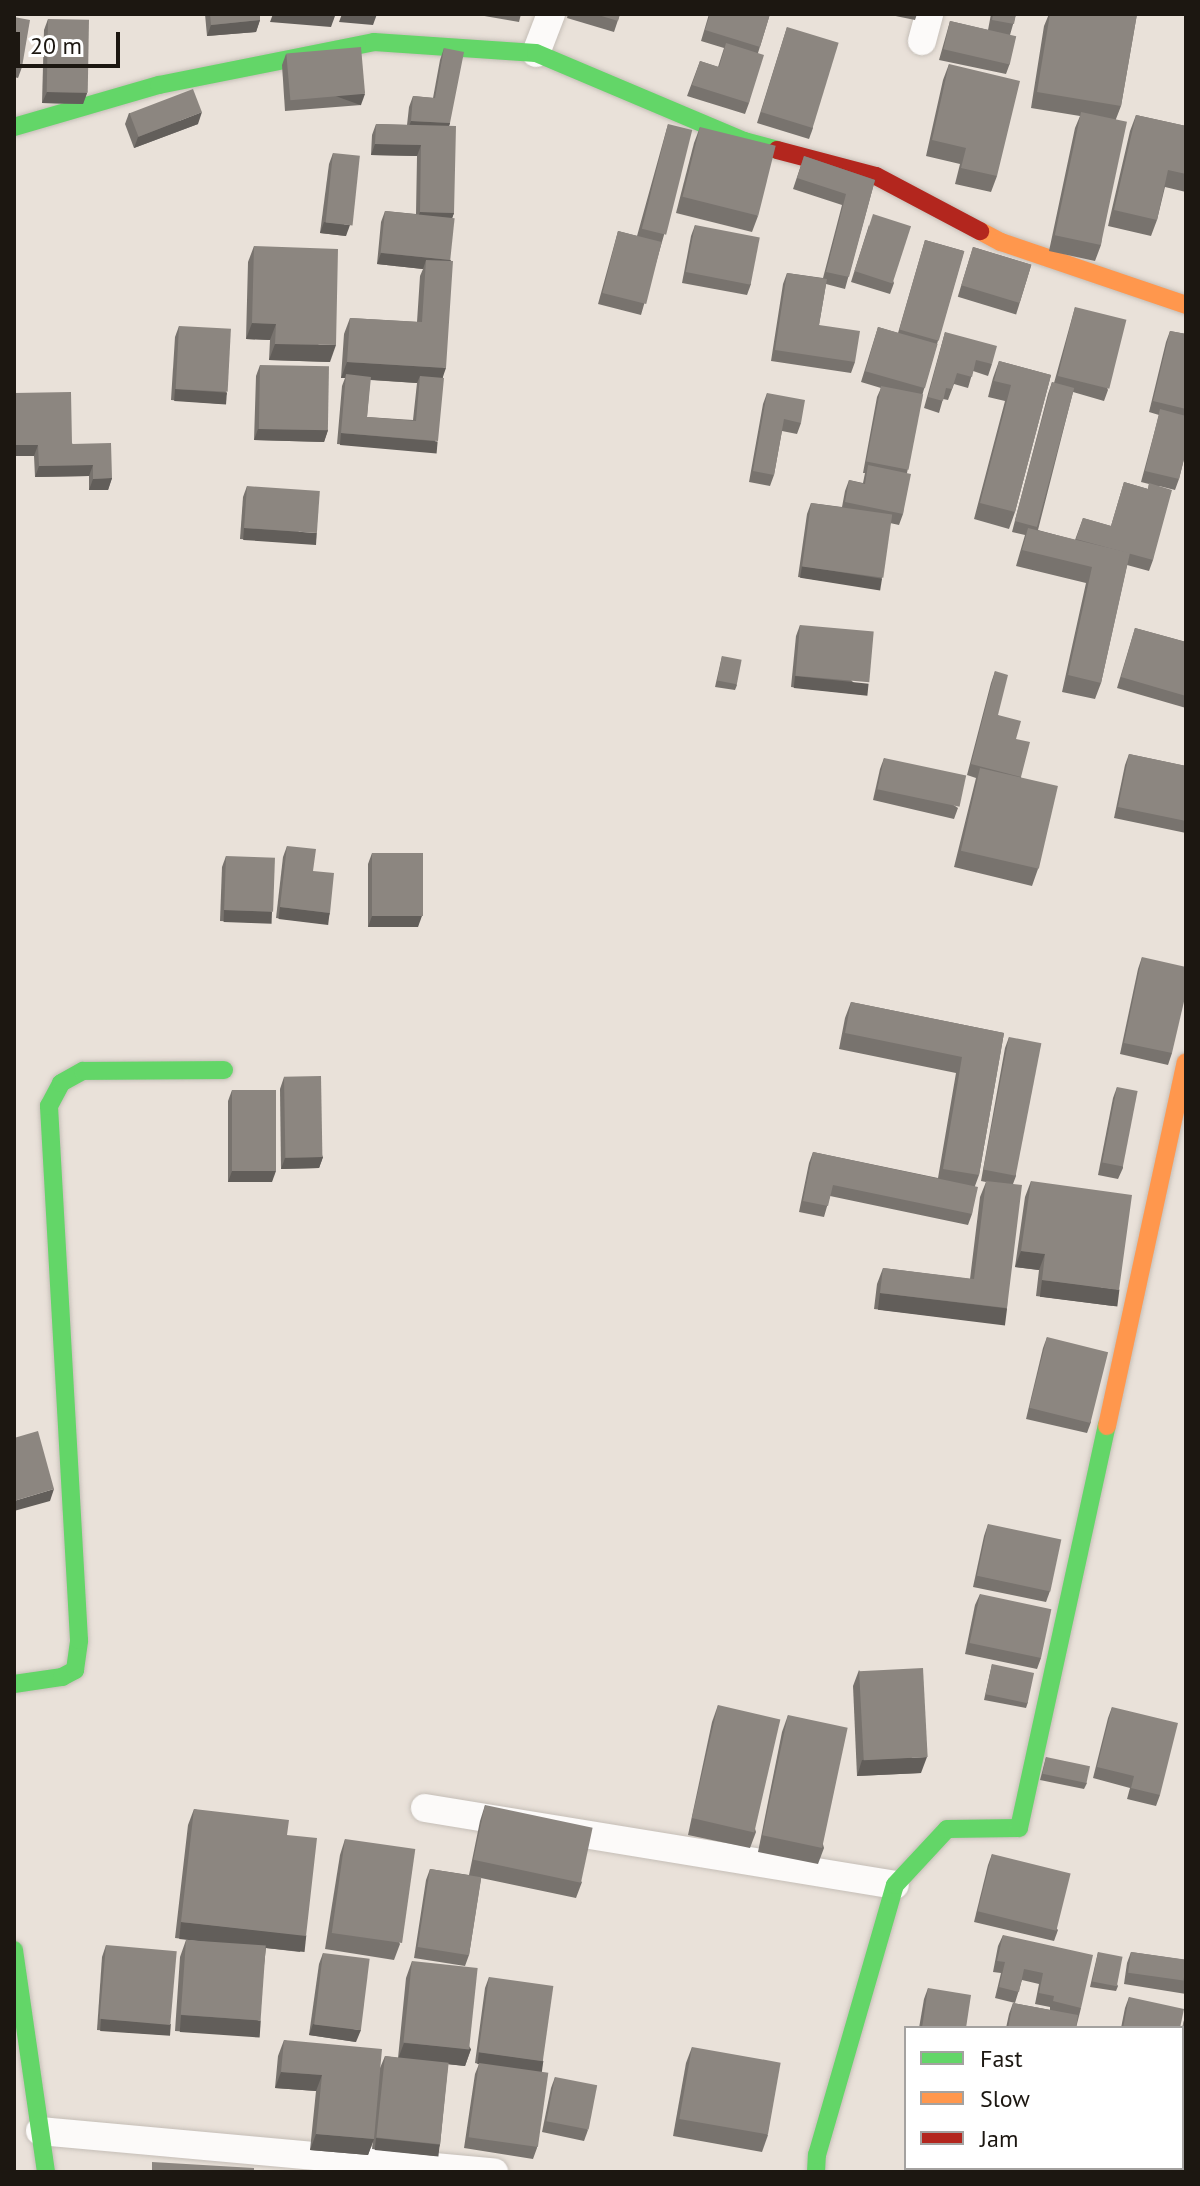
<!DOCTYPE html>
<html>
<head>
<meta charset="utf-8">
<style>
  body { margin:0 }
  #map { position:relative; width:1200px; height:2186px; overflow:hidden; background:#e9e1d9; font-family:"PT Sans",sans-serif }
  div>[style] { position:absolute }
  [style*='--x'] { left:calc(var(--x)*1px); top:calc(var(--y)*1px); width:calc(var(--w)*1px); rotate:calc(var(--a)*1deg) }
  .roads { filter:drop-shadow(0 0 2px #c5beb7) drop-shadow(0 0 2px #c5beb7) }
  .street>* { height:28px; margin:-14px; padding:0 14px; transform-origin:14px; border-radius:14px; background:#fcfaf9 }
  .fast>* { height:18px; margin:-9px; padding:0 9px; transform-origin:9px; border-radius:9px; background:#63d668 }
  .slow>* { height:18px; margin:-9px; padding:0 9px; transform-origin:9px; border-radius:9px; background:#ff974d }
  .jam>* { height:18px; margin:-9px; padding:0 9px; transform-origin:9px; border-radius:9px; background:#b3261e }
  .wall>* { inset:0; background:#78736e; transform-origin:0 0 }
  .shaded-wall>* { inset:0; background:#625e5a; transform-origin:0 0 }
  .building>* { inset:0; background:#8c8680; transform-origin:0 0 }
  span { translate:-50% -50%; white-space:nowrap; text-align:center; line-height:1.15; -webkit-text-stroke:8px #fff; paint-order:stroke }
  .frame { position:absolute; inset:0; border:16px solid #1c1711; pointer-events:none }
  .legend { position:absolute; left:904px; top:2026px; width:280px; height:144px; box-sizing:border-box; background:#fff; border:2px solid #a4a2a0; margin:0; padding:10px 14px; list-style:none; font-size:24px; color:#1c1711 }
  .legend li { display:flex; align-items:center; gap:16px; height:40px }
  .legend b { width:40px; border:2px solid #a4a2a0 }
  .scale { position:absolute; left:16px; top:32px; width:104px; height:36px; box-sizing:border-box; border:4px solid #1c1711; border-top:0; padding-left:10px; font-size:24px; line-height:28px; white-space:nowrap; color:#1c1711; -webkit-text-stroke:6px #fff; paint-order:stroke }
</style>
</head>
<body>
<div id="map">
  <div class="roads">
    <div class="street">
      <div style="--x:922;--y:41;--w:28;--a:-75"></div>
      <div style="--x:536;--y:53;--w:42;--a:-69"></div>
      <div style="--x:425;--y:1808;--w:476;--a:9.3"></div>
      <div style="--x:40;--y:2131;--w:456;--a:5.2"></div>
    </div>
    <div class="fast">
      <div style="--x:14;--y:127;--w:151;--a:-16.2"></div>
      <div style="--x:159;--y:85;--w:219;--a:-11.3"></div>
      <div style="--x:374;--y:42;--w:162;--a:3.9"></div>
      <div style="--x:536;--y:53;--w:226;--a:22.9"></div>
      <div style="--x:744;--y:141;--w:34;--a:15"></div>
      <div style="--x:14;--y:1684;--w:49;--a:-8.3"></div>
      <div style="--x:62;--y:1677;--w:15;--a:-28"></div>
      <div style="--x:75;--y:1670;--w:30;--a:-82"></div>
      <div style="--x:79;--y:1640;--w:535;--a:-93.22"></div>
      <div style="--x:49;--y:1106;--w:26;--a:-62"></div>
      <div style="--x:61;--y:1083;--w:25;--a:-29"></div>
      <div style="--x:83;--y:1071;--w:141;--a:-0.4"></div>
      <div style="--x:14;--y:1950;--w:224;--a:81.8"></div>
      <div style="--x:816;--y:2172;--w:17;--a:-87"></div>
      <div style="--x:817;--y:2155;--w:281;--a:-73.9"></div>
      <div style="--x:895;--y:1885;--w:76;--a:-47.1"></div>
      <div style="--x:947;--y:1829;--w:72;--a:-0.8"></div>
      <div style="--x:1019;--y:1828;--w:412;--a:-77.7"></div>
    </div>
    <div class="slow">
      <div style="--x:980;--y:231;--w:24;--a:28"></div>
      <div style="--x:1001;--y:242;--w:195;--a:18.8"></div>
      <div style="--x:1107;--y:1426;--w:372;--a:-77.8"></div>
    </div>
    <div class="jam">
      <div style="--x:777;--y:150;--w:102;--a:14.7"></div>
      <div style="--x:876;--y:176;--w:118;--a:27.9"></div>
    </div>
  </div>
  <div class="wall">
    <div style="clip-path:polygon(205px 14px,260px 14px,260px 20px,256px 32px,207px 36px)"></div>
    <div style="clip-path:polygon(473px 14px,521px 14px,519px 22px)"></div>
    <div style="clip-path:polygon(568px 14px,620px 14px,614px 32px,567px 18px)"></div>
    <div style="clip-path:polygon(709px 14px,770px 14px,758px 53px,749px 103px,745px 114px,687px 96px,700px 61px,718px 67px,724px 48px,701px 41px)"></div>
    <div style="clip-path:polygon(886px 14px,917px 14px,915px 20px)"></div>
    <div style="clip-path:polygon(991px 14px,1016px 14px,1010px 35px,1010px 63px,1006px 74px,939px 60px,950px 21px,988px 30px)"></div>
    <div style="clip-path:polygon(1049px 14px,1137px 14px,1121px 106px,1116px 119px,1101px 245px,1095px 261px,1049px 251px,1075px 128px,1080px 116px,1031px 108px,1044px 26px)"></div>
    <div style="clip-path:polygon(14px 17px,22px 67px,18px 78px,14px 77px)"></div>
    <div style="clip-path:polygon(48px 19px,87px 93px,83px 104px,42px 103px,44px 30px)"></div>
    <div style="clip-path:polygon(787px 27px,813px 128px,809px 139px,757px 123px)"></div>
    <div style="clip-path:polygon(evenodd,444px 48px,450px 123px,449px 126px,454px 213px,452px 218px,443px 378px,434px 452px,337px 444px,342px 386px,345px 378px,341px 378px,344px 334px,350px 318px,417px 322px,420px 276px,423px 269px,377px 264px,381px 222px,385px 211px,416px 214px,417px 156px,371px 155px,372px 135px,376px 124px,407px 125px,409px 107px,413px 96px,433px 98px,440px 60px,444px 48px,370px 380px,417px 383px,413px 420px,367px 417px,370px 380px)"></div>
    <div style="clip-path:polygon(286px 54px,361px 105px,285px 111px,282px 65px)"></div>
    <div style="clip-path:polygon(949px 64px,997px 176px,991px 192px,955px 184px,960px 164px,926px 156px,943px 80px)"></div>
    <div style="clip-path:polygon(129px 113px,198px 124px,134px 148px,125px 124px)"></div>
    <div style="clip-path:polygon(1136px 115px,1186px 126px,1186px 192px,1165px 187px,1157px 220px,1151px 236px,1108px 226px,1130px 131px)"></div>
    <div style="clip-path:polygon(668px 124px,664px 235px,641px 315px,598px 304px,618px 231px,637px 236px)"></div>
    <div style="clip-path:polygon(700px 127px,758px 216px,752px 232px,676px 213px,694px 143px)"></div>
    <div style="clip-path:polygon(333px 153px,346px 236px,320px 233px,329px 164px)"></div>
    <div style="clip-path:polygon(804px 156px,875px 180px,845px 289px,826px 284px,819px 325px,855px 362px,851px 373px,771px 361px,783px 284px,787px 273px,823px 278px,842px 205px,793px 189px)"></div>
    <div style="clip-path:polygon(695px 225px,751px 284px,747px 295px,682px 283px,691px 236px)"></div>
    <div style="clip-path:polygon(869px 225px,894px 283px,890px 294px,851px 282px)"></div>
    <div style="clip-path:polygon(925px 240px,964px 251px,922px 396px,907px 473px,903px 514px,899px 525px,890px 523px,882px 578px,878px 589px,798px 577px,807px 514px,811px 503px,842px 507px,845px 491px,849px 480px,863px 483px,865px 473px,863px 473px,877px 397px,881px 388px,861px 382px,878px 327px,898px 333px)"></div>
    <div style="clip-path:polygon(254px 246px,330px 362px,269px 360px,270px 340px,246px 339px,248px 262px)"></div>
    <div style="left:973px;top:247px;width:61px;height:52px;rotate:17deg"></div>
    <div style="clip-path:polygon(1075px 307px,1108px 390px,1104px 401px,1073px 392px,1038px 530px,1075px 540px,1083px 518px,1111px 526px,1124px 482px,1148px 489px,1149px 484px,1141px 482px,1159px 415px,1149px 412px,1166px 342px,1170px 331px,1186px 334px,1186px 451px,1179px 479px,1175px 490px,1159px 486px,1153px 560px,1149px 571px,1127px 565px,1101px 683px,1095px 699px,1062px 692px,1086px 583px,1016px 566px,1025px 535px,1012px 532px,1048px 394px,1052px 382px,1054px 383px)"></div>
    <div style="clip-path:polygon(179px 326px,227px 393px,223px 404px,171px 400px,175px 337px)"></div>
    <div style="clip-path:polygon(945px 332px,992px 364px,988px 376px,973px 371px,968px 388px,954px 384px,948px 400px,943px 399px,939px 413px,924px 408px)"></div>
    <div style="clip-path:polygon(999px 361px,1051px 375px,1015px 512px,1009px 529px,974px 519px,1005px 401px,988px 397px,993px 378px)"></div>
    <div style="clip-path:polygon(260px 365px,328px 430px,324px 442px,254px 440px,256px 376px)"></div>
    <div style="clip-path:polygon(14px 393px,112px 478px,108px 490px,89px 490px,89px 476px,35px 477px,34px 456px,14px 456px)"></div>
    <div style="clip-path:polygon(767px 393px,801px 423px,797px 434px,782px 431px,774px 475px,770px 486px,749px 482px,763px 404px)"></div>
    <div style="clip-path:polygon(247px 486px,313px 544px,240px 539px,243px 497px)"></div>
    <div style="clip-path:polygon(800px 625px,865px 695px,791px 687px,796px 636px)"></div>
    <div style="clip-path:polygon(1135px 628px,1186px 642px,1186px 708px,1117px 688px)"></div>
    <div style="clip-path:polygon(722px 656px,737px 685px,735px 690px,715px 687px)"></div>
    <div style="clip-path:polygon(995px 671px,998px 715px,1016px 739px,1021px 777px,1038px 869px,1032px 886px,954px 867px,976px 778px,967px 775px,991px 683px)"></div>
    <div style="clip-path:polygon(1129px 754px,1186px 766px,1186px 833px,1114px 818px,1125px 765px)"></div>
    <div style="clip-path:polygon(884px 758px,958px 808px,954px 819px,873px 800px,880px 769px)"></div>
    <div style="clip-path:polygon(287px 846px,330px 913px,326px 924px,276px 918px,283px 857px)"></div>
    <div style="clip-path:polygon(372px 853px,418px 927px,368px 927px,368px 864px)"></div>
    <div style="clip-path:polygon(226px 856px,272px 912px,268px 923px,220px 921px,222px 867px)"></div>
    <div style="clip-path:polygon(1142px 957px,1172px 1053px,1168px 1065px,1120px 1054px,1138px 969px)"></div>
    <div style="clip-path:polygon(851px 1002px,1004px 1033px,979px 1175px,975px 1186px,972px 1214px,968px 1225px,830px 1196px,824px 1217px,799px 1212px,809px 1163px,813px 1152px,938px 1178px,956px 1073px,839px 1049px,845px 1018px)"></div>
    <div style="clip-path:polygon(1009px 1037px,1016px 1176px,1013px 1184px,1007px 1308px,1001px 1324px,874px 1309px,877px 1284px,883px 1268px,970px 1279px,980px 1197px,986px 1182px,981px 1181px,1005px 1048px)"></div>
    <div style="clip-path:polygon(284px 1077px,323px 1157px,319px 1168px,281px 1169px,280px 1089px)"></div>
    <div style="clip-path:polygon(1117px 1087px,1123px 1168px,1118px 1179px,1098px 1175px,1113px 1098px)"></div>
    <div style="clip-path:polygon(232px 1090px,272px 1182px,228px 1182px,228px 1101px)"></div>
    <div style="clip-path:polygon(1031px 1181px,1113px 1306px,1036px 1296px,1039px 1270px,1015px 1267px,1025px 1197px)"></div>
    <div style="clip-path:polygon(1047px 1337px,1091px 1422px,1087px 1433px,1026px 1419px,1043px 1348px)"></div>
    <div style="clip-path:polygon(988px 1524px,1050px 1591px,1046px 1602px,973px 1587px,984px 1536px)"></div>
    <div style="clip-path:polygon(980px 1594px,1041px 1658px,1037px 1669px,965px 1654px,975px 1605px)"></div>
    <div style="clip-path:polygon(992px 1664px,1028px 1702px,1026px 1708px,984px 1700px)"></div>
    <div style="clip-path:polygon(859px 1670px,921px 1773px,857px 1776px,853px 1686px)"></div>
    <div style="clip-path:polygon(718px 1705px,756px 1832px,750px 1848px,688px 1835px,712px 1722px)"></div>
    <div style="clip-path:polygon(1112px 1707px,1160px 1795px,1156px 1806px,1127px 1799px,1130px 1788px,1093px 1778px,1108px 1718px)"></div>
    <div style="clip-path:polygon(788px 1715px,824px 1848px,818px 1864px,758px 1852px,782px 1732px)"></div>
    <div style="clip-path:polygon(1046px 1757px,1087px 1783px,1084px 1789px,1040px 1780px)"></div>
    <div style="clip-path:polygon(485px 1805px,582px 1882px,576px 1898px,481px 1878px,469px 1955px,465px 1966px,414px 1958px,426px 1880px,430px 1869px,469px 1875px,480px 1821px)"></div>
    <div style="clip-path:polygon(194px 1809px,287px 1835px,306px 1936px,300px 1952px,266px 1948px,256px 2036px,175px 2031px,180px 1957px,186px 1940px,202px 1941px,175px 1938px,188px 1825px)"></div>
    <div style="clip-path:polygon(345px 1839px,400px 1944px,394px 1960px,325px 1949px,340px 1855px)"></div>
    <div style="clip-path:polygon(992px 1854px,1058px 1930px,1054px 1941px,974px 1922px,988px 1865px)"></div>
    <div style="clip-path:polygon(1003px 1935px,1081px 2008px,1076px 2028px,1006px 2028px,1009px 2014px,1013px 2003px,1050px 2010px,1050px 2007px,1035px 2004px,1039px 1984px,1022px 1980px,1015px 2003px,995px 1998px,1001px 1973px,993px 1972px,998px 1946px)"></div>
    <div style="clip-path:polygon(106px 1945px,167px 2035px,97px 2030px,102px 1957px)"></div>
    <div style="clip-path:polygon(1098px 1952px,1118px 1986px,1116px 1991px,1090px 1987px)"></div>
    <div style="clip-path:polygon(1131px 1952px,1186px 1960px,1186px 1994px,1124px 1984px,1127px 1963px)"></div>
    <div style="clip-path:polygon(323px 1953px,356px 2042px,309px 2035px,319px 1964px)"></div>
    <div style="clip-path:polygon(412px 1961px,471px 2049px,465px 2066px,448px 2064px,440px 2145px,436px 2156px,372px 2149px,373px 2141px,368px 2155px,310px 2150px,316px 2091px,275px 2088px,278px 2056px,284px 2040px,380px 2068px,385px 2056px,398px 2058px,406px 1978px)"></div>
    <div style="clip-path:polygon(489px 1977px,543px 2061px,539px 2072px,537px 2148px,533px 2159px,464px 2148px,475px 2074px,479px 2064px,475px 2063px,485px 1988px)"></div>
    <div style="clip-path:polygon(928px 1988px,966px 2028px,919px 2028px,924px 1999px)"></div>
    <div style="clip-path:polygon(1129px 1997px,1180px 2028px,1121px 2028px,1125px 2008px)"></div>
    <div style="clip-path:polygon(1185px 2016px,1186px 2016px,1186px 2098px,1182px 2097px,1182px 2061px,1184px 2054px,1182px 2053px,1182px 2028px)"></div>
    <div style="clip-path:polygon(692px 2047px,768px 2135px,762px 2152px,673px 2136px,686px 2063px)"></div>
    <div style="clip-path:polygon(555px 2077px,588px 2130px,584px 2141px,542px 2132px,551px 2088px)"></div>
    <div style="left:1048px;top:2168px;width:33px;height:4px"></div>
  </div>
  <div class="shaded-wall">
    <div style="clip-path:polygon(273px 14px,313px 14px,335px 16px,331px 27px,270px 22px)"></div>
    <div style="clip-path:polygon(342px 14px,377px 14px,373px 25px,339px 22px)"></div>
    <div style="clip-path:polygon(260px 20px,256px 32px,207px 36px,211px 25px)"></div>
    <div style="clip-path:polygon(47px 92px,87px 93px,83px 104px,42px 103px)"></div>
    <div style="left:365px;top:94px;width:12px;height:75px;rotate:110deg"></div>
    <div style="clip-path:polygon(202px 112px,198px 124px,134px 148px,138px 137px)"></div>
    <div style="clip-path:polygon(411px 121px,450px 123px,446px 135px,407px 132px)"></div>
    <div style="clip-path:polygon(375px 144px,421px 145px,417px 156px,371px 155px)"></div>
    <div style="clip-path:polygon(420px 212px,454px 213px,450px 224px,416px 223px)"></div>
    <div style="clip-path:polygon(324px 222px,350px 225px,346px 236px,320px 233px)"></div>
    <div style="clip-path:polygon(381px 253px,451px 260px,447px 271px,426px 260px,423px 269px,377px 264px)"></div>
    <div style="clip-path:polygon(252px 323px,276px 324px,270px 340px,246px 339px)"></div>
    <div style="clip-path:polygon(275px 344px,336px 345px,330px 362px,269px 360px)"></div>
    <div style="clip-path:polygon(347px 362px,446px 368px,440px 385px,420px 376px,417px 383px,346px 378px,346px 374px,345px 378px,341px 378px)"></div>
    <div style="left:175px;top:389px;width:52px;height:12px;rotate:4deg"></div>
    <div style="clip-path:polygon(258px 429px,328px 430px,324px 442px,254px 440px)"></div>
    <div style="left:341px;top:433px;width:97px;height:12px;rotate:5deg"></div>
    <div style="clip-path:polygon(14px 445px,38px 445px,34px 456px,14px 456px)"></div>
    <div style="clip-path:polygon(93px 465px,89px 476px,35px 477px,39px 466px)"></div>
    <div style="clip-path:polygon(112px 478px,108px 490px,89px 490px,93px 479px)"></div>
    <div style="left:244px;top:528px;width:73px;height:12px;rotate:4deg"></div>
    <div style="left:802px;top:566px;width:81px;height:12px;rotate:9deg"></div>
    <div style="left:795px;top:676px;width:74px;height:12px;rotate:6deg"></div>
    <div style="left:280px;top:907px;width:50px;height:12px;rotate:7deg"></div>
    <div style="left:224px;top:910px;width:48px;height:12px;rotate:2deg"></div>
    <div style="clip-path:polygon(372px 916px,422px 916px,418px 927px,368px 927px)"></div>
    <div style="clip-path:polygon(323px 1157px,319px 1168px,281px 1169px,285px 1158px)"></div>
    <div style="clip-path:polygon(232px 1171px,276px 1171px,272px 1182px,228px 1182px)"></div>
    <div style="clip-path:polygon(1021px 1251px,1045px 1254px,1039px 1270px,1015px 1267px)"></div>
    <div style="left:1042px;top:1280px;width:78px;height:17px;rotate:7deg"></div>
    <div style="left:880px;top:1293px;width:128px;height:17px;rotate:7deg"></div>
    <div style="clip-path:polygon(54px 1489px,50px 1501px,14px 1511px,14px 1501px)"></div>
    <div style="clip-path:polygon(927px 1757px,921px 1773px,857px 1776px,862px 1760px)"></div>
    <div style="left:181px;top:1922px;width:126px;height:17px;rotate:6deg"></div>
    <div style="left:181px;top:2015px;width:80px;height:17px;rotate:4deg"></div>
    <div style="left:101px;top:2019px;width:70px;height:12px;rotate:4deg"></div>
    <div style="clip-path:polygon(313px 2024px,361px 2030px,356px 2042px,309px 2035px)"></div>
    <div style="clip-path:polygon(404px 2043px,471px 2049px,465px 2066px,398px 2059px)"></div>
    <div style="left:479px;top:2052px;width:65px;height:12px;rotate:8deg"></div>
    <div style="clip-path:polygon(281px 2072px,322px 2075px,316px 2091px,275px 2088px)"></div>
    <div style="clip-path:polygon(316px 2134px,374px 2139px,368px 2155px,310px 2150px)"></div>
    <div style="left:376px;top:2138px;width:64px;height:12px;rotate:6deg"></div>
  </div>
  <div class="building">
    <div style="clip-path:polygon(210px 14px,260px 14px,260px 20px,211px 25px)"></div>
    <div style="clip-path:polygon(595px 14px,620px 14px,618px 21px)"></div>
    <div style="clip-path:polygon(710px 14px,770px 14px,760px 47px,705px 30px)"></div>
    <div style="clip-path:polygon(993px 14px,1016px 14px,1014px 24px,992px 20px)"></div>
    <div style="clip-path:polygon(1050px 14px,1137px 14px,1121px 106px,1037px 92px)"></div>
    <div style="clip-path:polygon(14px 17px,30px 20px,22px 67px,14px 66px)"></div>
    <div style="left:48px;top:19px;width:41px;height:73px;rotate:1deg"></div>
    <div style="left:950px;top:21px;width:68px;height:29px;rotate:13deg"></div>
    <div style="left:787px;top:27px;width:54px;height:89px;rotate:17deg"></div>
    <div style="clip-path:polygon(726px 43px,764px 55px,749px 103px,692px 85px,700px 61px,719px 67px)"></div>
    <div style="left:361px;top:47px;width:47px;height:75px;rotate:85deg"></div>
    <div style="clip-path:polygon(444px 48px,464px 52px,450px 123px,411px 121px,413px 96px,435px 98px)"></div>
    <div style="clip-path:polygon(949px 64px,1020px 81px,997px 176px,961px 168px,966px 148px,932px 140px)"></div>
    <div style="left:193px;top:89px;width:25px;height:68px;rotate:69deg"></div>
    <div style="left:1081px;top:112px;width:47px;height:126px;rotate:12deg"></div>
    <div style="clip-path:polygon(1136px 115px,1186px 126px,1186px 174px,1168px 170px,1157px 220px,1114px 210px)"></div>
    <div style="clip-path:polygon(376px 124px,456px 126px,454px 213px,420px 212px,421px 145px,375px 144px)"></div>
    <div style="left:668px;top:124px;width:25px;height:108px;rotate:14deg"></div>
    <div style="left:700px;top:127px;width:78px;height:72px;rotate:14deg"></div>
    <div style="left:333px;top:153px;width:27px;height:70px;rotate:6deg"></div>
    <div style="clip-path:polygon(804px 156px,875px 180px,849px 277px,826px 272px,846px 194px,797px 178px)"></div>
    <div style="left:385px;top:211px;width:70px;height:42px;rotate:6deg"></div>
    <div style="left:873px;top:214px;width:40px;height:60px;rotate:18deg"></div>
    <div style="left:695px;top:225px;width:66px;height:48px;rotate:11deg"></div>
    <div style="left:618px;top:231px;width:45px;height:64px;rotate:14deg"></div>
    <div style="left:925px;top:240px;width:41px;height:93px;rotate:16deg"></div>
    <div style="clip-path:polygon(254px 246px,338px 249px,336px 345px,275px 344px,276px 324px,252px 323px)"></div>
    <div style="left:973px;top:247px;width:61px;height:40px;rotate:17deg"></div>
    <div style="clip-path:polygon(426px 260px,453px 261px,446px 368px,347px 362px,350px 318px,422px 322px)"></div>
    <div style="clip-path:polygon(787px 273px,827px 279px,819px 325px,860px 331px,855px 362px,775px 350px)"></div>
    <div style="left:1075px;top:307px;width:53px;height:71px;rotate:14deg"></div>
    <div style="left:179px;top:326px;width:52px;height:63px;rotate:3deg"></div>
    <div style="left:878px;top:327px;width:62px;height:46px;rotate:16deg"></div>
    <div style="clip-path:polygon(1170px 331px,1186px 334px,1186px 409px,1153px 401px)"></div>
    <div style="clip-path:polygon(945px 332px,997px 346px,992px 364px,976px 360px,972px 377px,957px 373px,952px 389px,946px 388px,943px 401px,928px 397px)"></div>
    <div style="clip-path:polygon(999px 361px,1051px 375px,1015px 512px,980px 503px,1011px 385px,994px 381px)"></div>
    <div style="left:260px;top:365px;width:69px;height:64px;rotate:1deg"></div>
    <div style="clip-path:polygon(346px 374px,371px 377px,367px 417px,416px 421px,420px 376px,444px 378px,438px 441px,341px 433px)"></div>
    <div style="left:1052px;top:382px;width:23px;height:144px;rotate:15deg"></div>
    <div style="left:881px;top:386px;width:43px;height:77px;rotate:11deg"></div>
    <div style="clip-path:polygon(71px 392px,72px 444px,111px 443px,112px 478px,93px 479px,93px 465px,39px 466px,38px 445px,14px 445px,14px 393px)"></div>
    <div style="clip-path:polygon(767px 393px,805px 400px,801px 423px,784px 419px,774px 475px,753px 471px)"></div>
    <div style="clip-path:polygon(1160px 409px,1186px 416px,1186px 451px,1179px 479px,1145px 471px)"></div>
    <div style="clip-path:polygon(868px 465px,911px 474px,903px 514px,845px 502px,849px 480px,865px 484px)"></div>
    <div style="clip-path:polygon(1124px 482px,1148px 489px,1149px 483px,1172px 490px,1153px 560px,1076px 539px,1083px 518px,1111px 526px)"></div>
    <div style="left:247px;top:486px;width:73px;height:42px;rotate:4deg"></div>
    <div style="left:811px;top:503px;width:82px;height:64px;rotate:8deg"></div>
    <div style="clip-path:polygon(14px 528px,16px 559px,14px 559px)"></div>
    <div style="clip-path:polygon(1028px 528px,1130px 553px,1101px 683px,1068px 675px,1092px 567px,1022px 550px)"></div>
    <div style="left:800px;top:625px;width:74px;height:51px;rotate:5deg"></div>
    <div style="clip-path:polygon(1135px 628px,1186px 642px,1186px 696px,1121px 677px)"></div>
    <div style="left:722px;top:656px;width:20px;height:25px;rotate:11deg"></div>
    <div style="clip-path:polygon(995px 671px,1008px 675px,998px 715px,1021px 721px,1016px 739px,1030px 742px,1021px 777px,971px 764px)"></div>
    <div style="clip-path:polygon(1129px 754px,1186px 766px,1186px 821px,1118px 807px)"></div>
    <div style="left:884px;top:758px;width:84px;height:32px;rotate:12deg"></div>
    <div style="left:980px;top:768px;width:80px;height:85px;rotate:13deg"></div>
    <div style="clip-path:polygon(287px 846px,316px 849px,313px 871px,334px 873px,330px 913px,280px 907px)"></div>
    <div style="left:372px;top:853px;width:51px;height:63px"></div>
    <div style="left:226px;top:856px;width:49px;height:54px;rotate:2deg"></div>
    <div style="clip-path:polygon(1142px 957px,1186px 967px,1186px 993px,1172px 1053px,1124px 1043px)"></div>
    <div style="clip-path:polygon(851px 1002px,1004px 1033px,979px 1175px,943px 1169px,962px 1057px,845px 1033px)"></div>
    <div style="left:1009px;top:1037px;width:33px;height:135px;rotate:11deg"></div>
    <div style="left:321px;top:1076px;width:81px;height:37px;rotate:89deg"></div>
    <div style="left:1117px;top:1087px;width:21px;height:77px;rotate:11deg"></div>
    <div style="left:232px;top:1090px;width:44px;height:81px"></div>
    <div style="clip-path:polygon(813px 1152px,978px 1187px,972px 1214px,833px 1185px,828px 1206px,803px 1201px)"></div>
    <div style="clip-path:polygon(986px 1181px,1022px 1185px,1007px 1308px,880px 1293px,883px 1268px,974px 1279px)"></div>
    <div style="clip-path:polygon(1031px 1181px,1132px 1195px,1119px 1290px,1042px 1280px,1045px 1254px,1021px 1251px)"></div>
    <div style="left:1047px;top:1337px;width:63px;height:73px;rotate:14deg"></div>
    <div style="clip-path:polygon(38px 1431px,54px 1489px,14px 1501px,14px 1438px)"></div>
    <div style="left:988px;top:1524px;width:75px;height:53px;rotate:12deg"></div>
    <div style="left:980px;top:1594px;width:73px;height:50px;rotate:12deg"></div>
    <div style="left:992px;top:1664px;width:43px;height:31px;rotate:12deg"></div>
    <div style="left:923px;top:1668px;width:89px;height:64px;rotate:87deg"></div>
    <div style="left:718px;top:1705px;width:64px;height:116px;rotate:13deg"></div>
    <div style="clip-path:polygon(1112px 1707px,1178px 1723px,1160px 1795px,1131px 1788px,1134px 1776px,1097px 1767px)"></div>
    <div style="left:788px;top:1715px;width:61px;height:123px;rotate:12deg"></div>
    <div style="left:1046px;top:1757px;width:45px;height:17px;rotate:12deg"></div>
    <div style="left:485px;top:1805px;width:110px;height:56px;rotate:12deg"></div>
    <div style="clip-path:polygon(194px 1809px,289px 1820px,287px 1835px,317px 1838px,306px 1936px,181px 1922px)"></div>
    <div style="left:345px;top:1839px;width:71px;height:95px;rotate:8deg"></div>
    <div style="left:992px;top:1854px;width:81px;height:59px;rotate:14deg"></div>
    <div style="left:430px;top:1869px;width:52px;height:79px;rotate:9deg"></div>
    <div style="clip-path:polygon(1003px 1935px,1093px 1955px,1081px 2008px,1053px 2001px,1054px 1996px,1039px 1993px,1043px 1973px,1024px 1969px,1019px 1992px,999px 1987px,1005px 1962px,997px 1961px)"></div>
    <div style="left:186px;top:1940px;width:80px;height:75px;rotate:4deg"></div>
    <div style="left:106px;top:1945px;width:71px;height:74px;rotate:5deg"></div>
    <div style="left:1098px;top:1952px;width:25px;height:30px;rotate:11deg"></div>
    <div style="left:1131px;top:1952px;width:56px;height:21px;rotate:8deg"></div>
    <div style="left:323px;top:1953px;width:47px;height:72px;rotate:7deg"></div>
    <div style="left:412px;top:1961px;width:66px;height:82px;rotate:6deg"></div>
    <div style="left:489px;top:1977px;width:65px;height:76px;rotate:8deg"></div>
    <div style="clip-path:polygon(928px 1988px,971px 1995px,966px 2028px,922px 2028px)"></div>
    <div style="clip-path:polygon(1129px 1997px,1184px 2009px,1180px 2028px,1123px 2028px)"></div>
    <div style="clip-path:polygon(1013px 2003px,1078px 2015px,1076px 2028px,1008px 2028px)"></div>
    <div style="clip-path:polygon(1185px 2016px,1186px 2016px,1186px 2092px,1182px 2091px,1182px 2062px,1186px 2048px,1182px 2047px,1182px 2030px)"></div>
    <div style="clip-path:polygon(284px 2040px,382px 2049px,374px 2139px,316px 2134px,322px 2075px,281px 2072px)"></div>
    <div style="left:692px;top:2047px;width:90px;height:73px;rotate:10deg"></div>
    <div style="left:385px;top:2056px;width:64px;height:82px;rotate:6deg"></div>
    <div style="left:479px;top:2063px;width:70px;height:75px;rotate:8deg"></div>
    <div style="left:555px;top:2077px;width:43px;height:45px;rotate:11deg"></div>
    <div style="clip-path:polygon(152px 2162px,254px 2168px,254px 2172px,152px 2172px)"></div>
    <div style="left:974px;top:2168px;width:42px;height:4px"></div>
    <div style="clip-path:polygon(1053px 2168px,1081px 2168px,1080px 2172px)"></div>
    <div style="clip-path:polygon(1098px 2168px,1103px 2168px,1122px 2172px,1098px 2172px)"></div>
    <div style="left:1139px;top:2168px;width:26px;height:4px"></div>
    <div style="clip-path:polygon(392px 2170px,419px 2172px,391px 2172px)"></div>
  </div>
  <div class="frame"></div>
  <ul class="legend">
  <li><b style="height:10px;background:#63d668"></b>Fast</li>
  <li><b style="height:10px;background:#ff974d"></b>Slow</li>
  <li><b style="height:10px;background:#b3261e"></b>Jam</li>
  </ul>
  <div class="scale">20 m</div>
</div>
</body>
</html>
